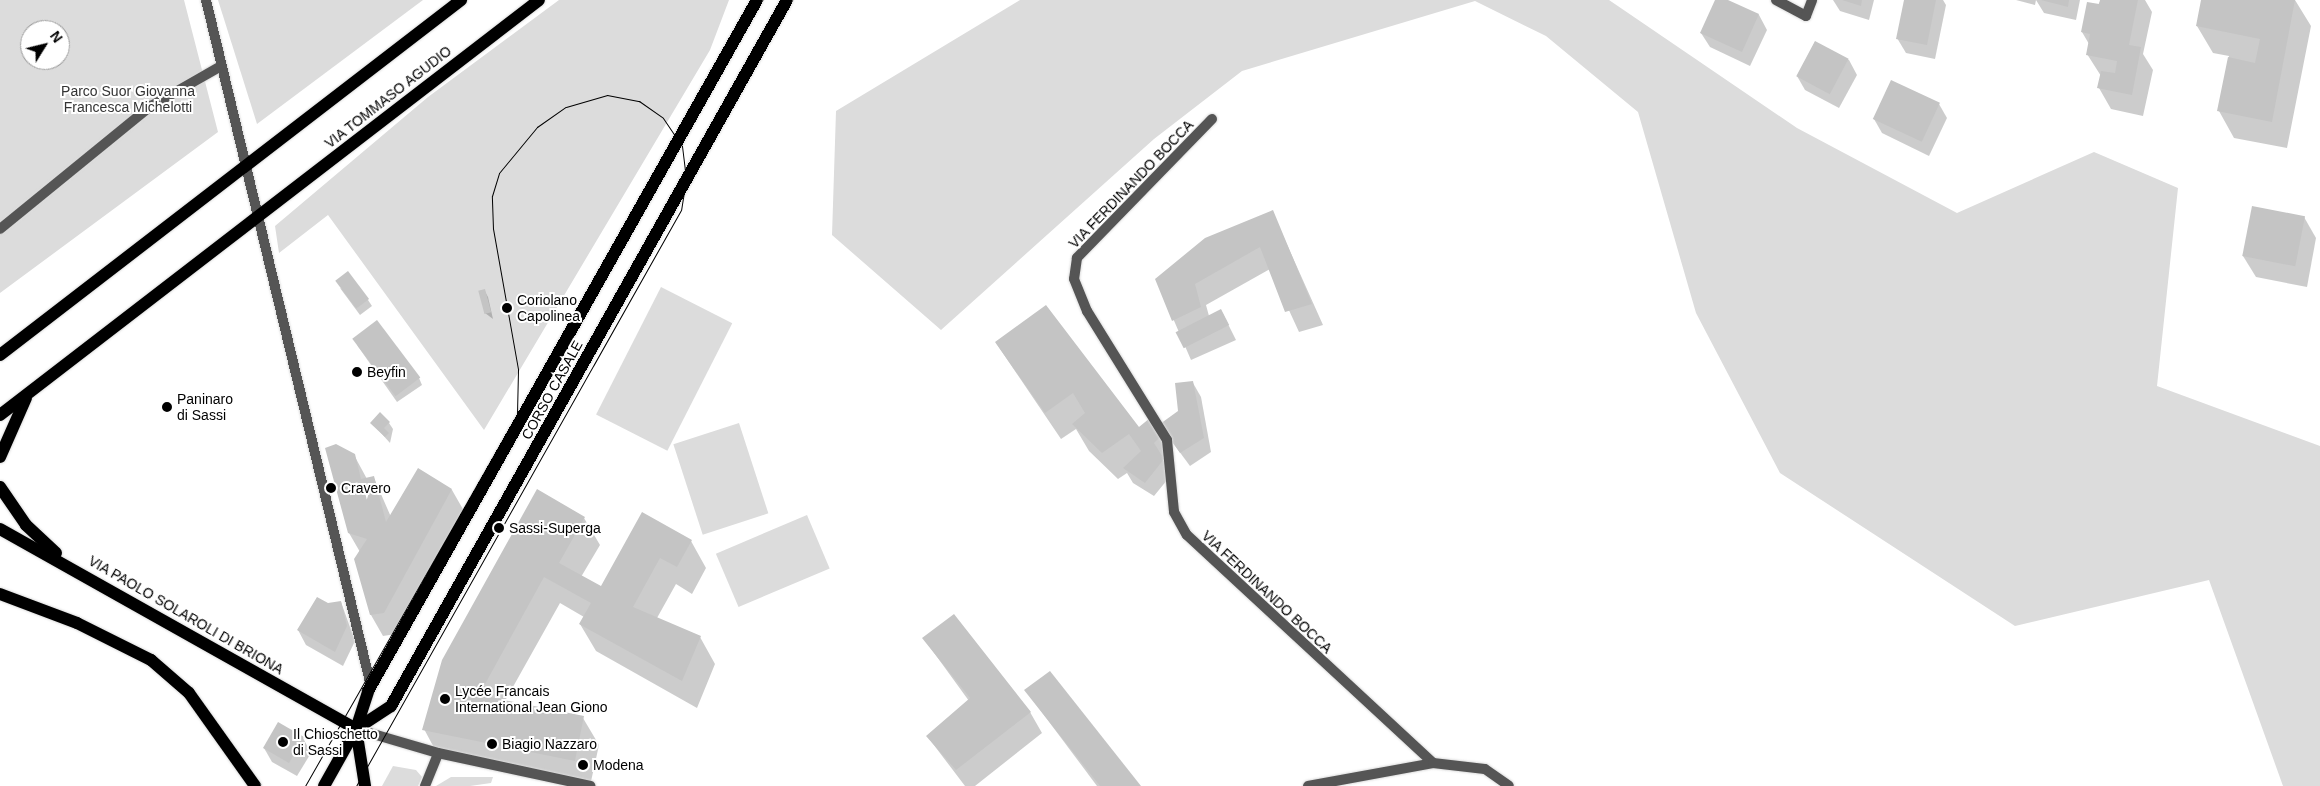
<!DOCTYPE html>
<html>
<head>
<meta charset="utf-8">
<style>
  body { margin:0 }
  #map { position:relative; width:2320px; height:786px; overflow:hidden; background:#fff; font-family:Helvetica,sans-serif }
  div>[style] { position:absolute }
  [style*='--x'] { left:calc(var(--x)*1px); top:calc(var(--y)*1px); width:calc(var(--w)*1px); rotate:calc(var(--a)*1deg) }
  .green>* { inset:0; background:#dcdcdc; transform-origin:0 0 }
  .shadow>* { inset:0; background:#0003 }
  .building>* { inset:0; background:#c4c4c4; transform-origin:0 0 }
  .roads { filter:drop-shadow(0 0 1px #dbdbdb) drop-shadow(0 0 1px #dbdbdb) }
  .minor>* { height:10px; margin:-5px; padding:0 5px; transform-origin:5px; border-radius:5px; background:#555 }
  .tertiary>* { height:10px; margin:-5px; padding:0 5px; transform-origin:5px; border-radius:5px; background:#555 }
  .primary>* { height:12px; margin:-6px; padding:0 6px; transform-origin:6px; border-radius:6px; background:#000 }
  .tram>* { height:1px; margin:-0.5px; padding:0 0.5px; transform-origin:0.5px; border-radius:0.5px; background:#000 }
  .dots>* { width:14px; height:14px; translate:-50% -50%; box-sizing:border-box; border:2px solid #fff; border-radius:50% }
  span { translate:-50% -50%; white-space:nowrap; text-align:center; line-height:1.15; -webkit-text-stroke:4px #fff; paint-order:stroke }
  .park-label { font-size:14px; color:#333 }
  .street-label { font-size:14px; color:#000 }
  .poi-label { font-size:14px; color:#000 }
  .left { translate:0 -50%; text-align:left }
  .north { position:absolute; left:20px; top:20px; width:50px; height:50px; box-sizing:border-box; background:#fff; border:1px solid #999; border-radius:50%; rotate:54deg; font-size:14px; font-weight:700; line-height:20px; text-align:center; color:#000 }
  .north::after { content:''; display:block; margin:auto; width:18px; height:22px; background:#000; clip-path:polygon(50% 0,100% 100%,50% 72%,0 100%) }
</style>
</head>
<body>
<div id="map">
  <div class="green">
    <div style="clip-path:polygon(evenodd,0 0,184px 0,218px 132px,0 293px,0 0,30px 30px,60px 30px,60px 60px,30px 60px,30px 30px)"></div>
    <div style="clip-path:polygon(218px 0,423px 0,257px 124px)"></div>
    <div style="clip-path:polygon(559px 0,729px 0,710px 50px,484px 430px,328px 215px,279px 253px,275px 226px,428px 97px)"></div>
    <div style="clip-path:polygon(1020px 0,1609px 0,1797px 128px,1957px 213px,2094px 152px,2178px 188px,2157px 386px,2320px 446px,2320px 786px,2283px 786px,2209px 580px,2015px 626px,1780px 473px,1696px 313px,1638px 112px,1546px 36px,1475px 1px,1242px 71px,1154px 139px,941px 330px,832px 235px,836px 111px)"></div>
    <div style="left:661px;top:287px;width:80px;height:143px;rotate:27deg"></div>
    <div style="left:739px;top:423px;width:95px;height:69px;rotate:72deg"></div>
    <div style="left:807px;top:515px;width:58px;height:99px;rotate:67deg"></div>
    <div style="clip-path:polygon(393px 766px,416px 770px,422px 777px,418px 786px,382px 786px)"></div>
    <div style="clip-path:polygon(451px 777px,493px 777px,491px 783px,470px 786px,436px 786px)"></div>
  </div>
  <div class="shadow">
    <div style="clip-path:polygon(1717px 0,1759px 15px,1767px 30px,1750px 66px,1710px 47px,1701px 33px)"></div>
    <div style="clip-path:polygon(1833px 0,1874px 0,1869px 20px,1840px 11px)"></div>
    <div style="clip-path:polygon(1905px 0,1943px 0,1946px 5px,1935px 59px,1906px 53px,1897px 38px)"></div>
    <div style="clip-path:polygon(2016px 0,2080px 0,2076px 20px,2044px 13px,2036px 0,2035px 5px)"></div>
    <div style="clip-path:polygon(2101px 0,2145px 0,2152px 12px,2143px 54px,2153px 70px,2143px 116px,2111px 109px,2099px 88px,2101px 76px,2087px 54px,2089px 44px,2082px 32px)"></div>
    <div style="clip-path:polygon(2202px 0,2295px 0,2311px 26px,2287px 148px,2234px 138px,2219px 111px,2229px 56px,2213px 53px,2197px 26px)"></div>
    <div style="clip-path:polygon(1815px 42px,1849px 60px,1857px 75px,1839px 108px,1805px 90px,1797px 76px)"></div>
    <div style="clip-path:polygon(1939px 104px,1947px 118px,1929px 156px,1882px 133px,1874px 119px)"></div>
    <div style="clip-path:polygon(1272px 211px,1323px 325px,1299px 332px,1270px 269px,1206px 305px,1209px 316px,1221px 310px,1236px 340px,1191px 360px,1156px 279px)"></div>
    <div style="clip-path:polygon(2304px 217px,2316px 238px,2307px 287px,2256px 277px,2243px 256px)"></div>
    <div style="clip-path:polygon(340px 288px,368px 300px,372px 306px,360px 315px)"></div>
    <div style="clip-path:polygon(484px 290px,488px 297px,493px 319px,485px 313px,480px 291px)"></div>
    <div style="clip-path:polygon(996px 343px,1138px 428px,1150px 420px,1169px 450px,1162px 458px,1172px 474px,1154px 496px,1133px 483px,1127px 473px,1118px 479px,1089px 451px,1076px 429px,1061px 439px)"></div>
    <div style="clip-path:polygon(357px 345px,419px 378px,422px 385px,397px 402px)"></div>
    <div style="clip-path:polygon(1193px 383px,1201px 397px,1211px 452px,1190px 466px,1170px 439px)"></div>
    <div style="clip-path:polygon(372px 423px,389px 423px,393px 429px,390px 443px)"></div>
    <div style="clip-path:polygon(354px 455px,367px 479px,374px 478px,391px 517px,418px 470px,452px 490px,464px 511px,396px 634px,383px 636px,371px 615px,360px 552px,349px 533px)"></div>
    <div style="clip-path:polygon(584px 518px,600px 545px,581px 577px,601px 588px,691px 541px,706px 568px,692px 594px,676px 584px,657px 618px,700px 637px,715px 664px,697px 708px,596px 651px,580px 624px,584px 617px,560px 603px,505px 701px,583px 718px,599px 745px,590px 786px,439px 757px,424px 729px)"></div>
    <div style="clip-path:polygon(341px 602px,355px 641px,343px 666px,306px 645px,298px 630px,328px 604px)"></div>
    <div style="clip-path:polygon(924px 639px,1030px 712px,1042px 733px,975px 786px,965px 786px,927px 736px,969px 701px)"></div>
    <div style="clip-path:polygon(1026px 691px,1139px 786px,1097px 786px)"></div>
    <div style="clip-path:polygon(303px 738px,311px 753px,297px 776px,272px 762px,264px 748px)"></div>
  </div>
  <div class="building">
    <div style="clip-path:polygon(1715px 0,1728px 0,1759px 14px,1742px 52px,1700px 33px)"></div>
    <div style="clip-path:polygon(1842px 0,1862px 0,1861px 6px)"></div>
    <div style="clip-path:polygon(1904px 0,1936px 0,1927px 45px,1896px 39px)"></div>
    <div style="clip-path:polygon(2041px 0,2069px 0,2068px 7px)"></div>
    <div style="clip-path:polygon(2100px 0,2138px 0,2129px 45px,2141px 47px,2132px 95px,2097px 88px,2101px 71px,2115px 73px,2117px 61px,2086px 55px,2090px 34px,2081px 32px,2087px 2px,2099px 4px)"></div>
    <div style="clip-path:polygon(2201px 0,2295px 0,2272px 122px,2217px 111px,2228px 57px,2255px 63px,2260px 39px,2196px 26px)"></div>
    <div style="left:1815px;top:41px;width:38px;height:40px;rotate:28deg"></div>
    <div style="left:1891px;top:80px;width:54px;height:43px;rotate:25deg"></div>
    <div style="left:2252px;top:206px;width:54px;height:51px;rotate:11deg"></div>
    <div style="clip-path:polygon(1273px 210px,1312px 304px,1285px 312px,1260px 247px,1195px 284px,1201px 307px,1172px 321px,1155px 279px,1205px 238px)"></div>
    <div style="left:348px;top:271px;width:35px;height:16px;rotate:53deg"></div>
    <div style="left:485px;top:289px;width:24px;height:7px;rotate:75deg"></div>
    <div style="clip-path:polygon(1046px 305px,1139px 427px,1150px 418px,1162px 435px,1154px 443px,1164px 459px,1145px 483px,1123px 468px,1141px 451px,1129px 434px,1102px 453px,1072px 424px,1085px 413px,1073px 393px,1045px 413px,995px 342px)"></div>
    <div style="left:1221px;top:309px;width:18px;height:51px;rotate:63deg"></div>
    <div style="left:377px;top:320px;width:72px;height:31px;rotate:53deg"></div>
    <div style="clip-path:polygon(1193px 381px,1204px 438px,1180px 453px,1160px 424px,1178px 411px,1175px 383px)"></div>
    <div style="clip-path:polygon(380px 412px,390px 422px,384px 428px,389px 433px,385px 437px,370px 423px)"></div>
    <div style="clip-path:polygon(336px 444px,355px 454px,361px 479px,374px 476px,386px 522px,418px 468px,452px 489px,384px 613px,370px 615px,354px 559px,367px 539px,348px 533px,325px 448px)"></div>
    <div style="clip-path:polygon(537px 489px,585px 517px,559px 563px,601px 586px,642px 512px,692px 540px,677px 567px,660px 558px,633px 607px,701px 636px,682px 681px,579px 624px,591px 603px,544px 577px,479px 695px,584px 716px,575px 761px,422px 730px,442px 660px)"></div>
    <div style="clip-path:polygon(317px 597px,328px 603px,341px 601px,347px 626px,335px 652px,297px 630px)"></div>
    <div style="clip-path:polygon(954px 614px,1031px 712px,956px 770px,926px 736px,970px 698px,922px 638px)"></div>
    <div style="clip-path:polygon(1050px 671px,1141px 786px,1100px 786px,1024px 690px)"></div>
    <div style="left:278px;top:722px;width:30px;height:30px;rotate:30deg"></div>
  </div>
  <div class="roads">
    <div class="minor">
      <div style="--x:206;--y:0;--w:706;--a:76.48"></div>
      <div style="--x:1776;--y:0;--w:34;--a:28"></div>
      <div style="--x:1806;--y:16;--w:17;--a:-69"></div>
      <div style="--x:1212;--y:119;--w:194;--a:134.2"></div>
      <div style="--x:1077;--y:258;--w:21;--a:98"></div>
      <div style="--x:1074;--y:279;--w:35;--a:68"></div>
      <div style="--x:1087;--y:311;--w:152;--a:58.2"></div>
      <div style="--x:1167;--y:440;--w:72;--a:84.4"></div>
      <div style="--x:1174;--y:512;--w:26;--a:61"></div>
      <div style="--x:1187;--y:535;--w:335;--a:42.8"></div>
      <div style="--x:0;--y:229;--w:195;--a:-39.2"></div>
      <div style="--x:151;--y:106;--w:81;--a:-29.7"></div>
      <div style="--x:425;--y:786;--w:35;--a:-68"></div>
    </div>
    <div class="tertiary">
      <div style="--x:356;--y:729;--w:85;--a:16.3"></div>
      <div style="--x:438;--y:753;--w:156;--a:12.2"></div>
      <div style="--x:1308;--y:786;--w:127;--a:-10.4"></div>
      <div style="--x:1433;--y:763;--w:52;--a:6.6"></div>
      <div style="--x:1485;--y:769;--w:29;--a:35"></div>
    </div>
    <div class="primary">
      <div style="--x:0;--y:355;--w:582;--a:-37.6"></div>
      <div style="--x:0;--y:415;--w:680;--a:-37.59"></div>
      <div style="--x:0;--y:457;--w:64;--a:-66.2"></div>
      <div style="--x:0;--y:487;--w:46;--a:55.6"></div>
      <div style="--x:26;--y:525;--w:41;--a:43"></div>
      <div style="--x:0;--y:529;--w:408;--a:29.3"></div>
      <div style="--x:0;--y:594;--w:82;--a:20.6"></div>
      <div style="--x:77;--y:623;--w:83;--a:26.6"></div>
      <div style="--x:151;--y:660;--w:50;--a:41"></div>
      <div style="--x:189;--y:693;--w:114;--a:54.6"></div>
      <div style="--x:356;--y:729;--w:42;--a:-33.3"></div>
      <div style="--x:391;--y:706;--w:809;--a:-60.71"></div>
      <div style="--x:356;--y:729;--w:58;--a:81"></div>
      <div style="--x:324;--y:786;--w:65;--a:-60.7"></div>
      <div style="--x:356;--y:729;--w:40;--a:-72"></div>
      <div style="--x:368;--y:691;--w:793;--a:-60.62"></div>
    </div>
  </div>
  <div class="tram">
    <div style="--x:305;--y:786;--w:428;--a:-60.3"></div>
    <div style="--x:517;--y:414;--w:45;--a:-88.7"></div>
    <div style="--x:518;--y:369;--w:142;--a:-100.1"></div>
    <div style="--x:493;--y:229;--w:33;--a:-92"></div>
    <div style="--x:492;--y:196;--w:24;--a:-73"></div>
    <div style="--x:499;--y:173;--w:60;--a:-50.4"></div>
    <div style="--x:537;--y:127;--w:35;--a:-35"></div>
    <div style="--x:566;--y:107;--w:43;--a:-16.3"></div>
    <div style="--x:607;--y:95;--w:33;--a:11"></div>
    <div style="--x:639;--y:101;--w:29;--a:35"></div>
    <div style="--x:663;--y:118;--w:34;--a:56"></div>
    <div style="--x:682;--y:146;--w:33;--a:83"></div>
    <div style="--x:686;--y:179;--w:31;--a:99"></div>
    <div style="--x:681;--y:210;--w:661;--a:119.43"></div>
  </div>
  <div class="dots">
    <div style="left:507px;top:308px;background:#000"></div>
    <div style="left:357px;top:372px;background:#000"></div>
    <div style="left:167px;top:407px;background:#000"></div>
    <div style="left:331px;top:488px;background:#000"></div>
    <div style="left:499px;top:528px;background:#000"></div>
    <div style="left:445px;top:699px;background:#000"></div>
    <div style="left:283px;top:742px;background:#000"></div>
    <div style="left:492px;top:744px;background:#000"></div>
    <div style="left:583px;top:765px;background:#000"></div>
  </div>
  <div class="park-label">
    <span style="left:128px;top:99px">Parco Suor Giovanna<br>Francesca Michelotti</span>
  </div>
  <div class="street-label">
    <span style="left:388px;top:97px;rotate:-38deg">VIA TOMMASO AGUDIO</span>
    <span style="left:1131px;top:184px;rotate:-46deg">VIA FERDINANDO BOCCA</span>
    <span style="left:552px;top:390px;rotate:-61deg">CORSO CASALE</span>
    <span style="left:1267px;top:592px;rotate:43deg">VIA FERDINANDO BOCCA</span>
    <span style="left:186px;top:615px;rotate:30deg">VIA PAOLO SOLAROLI DI BRIONA</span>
  </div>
  <div class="poi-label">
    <span class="left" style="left:517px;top:308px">Coriolano<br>Capolinea</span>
    <span class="left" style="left:367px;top:372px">Beyfin</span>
    <span class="left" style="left:177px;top:407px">Paninaro<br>di Sassi</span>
    <span class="left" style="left:341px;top:488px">Cravero</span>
    <span class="left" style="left:509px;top:528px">Sassi-Superga</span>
    <span class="left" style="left:455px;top:699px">Lycée Francais<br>International Jean Giono</span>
    <span class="left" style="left:293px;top:742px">Il Chioschetto<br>di Sassi</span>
    <span class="left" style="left:502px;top:744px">Biagio Nazzaro</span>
    <span class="left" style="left:593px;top:765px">Modena</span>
  </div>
  <div class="north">N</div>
</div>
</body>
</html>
